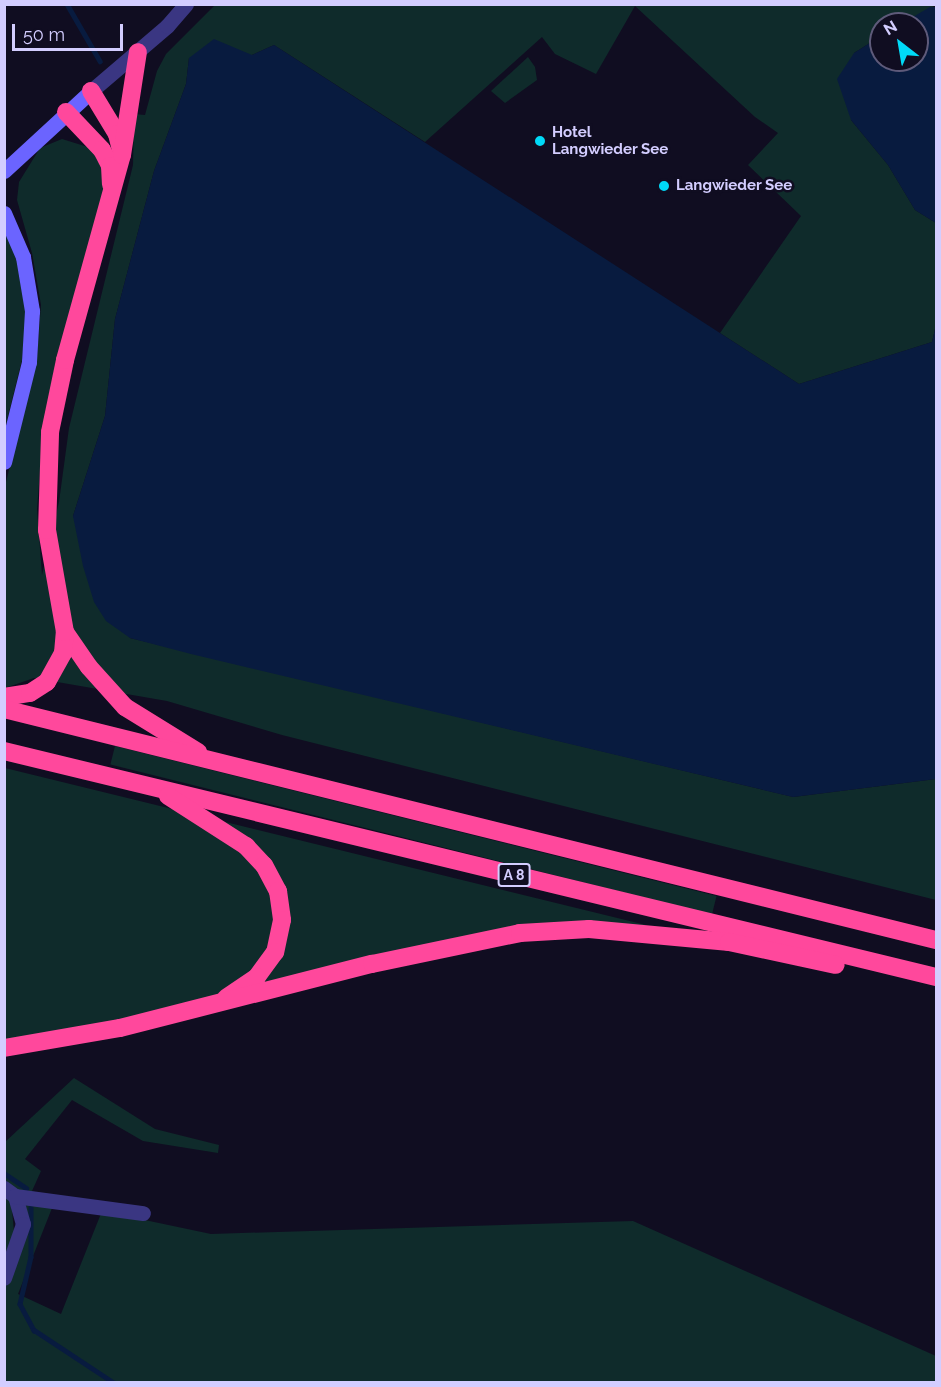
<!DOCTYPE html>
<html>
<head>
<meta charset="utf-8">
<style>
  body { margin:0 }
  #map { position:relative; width:941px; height:1387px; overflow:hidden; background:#100d21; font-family:Raleway,sans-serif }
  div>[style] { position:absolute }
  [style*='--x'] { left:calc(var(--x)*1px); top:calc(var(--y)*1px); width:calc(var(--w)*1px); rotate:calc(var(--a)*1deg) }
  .green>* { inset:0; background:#0f2b2b; transform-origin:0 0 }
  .water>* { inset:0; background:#081b3f }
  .stream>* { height:4.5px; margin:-2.25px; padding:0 2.25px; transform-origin:2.25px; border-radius:2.25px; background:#081b3f }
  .street>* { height:15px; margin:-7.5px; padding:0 7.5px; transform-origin:7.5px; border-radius:7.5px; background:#3a3682 }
  .secondary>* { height:15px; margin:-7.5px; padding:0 7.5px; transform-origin:7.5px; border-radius:7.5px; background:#6b64ff }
  .highway>* { height:18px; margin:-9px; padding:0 9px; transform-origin:9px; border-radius:9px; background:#ff489c }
  .dots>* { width:16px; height:16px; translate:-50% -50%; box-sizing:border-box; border:3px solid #100d21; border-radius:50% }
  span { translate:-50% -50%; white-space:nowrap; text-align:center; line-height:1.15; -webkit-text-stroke:5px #100d21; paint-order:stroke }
  .shield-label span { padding:2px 4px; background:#100d21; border:2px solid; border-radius:4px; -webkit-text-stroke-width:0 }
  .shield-label { font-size:14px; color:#d3cdff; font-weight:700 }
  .poi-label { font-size:15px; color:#d3cdff; font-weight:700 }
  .left { translate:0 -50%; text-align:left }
  .frame { position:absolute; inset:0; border:6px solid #d3cdff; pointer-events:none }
  .north { position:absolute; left:869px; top:12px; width:60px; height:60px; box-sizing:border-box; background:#100d21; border:2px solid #5e5a7a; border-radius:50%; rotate:329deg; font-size:16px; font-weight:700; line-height:24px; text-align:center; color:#d3cdff }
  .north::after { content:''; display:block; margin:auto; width:21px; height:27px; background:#00daf8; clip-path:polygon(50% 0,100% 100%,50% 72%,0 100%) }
  .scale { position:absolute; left:12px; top:24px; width:111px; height:27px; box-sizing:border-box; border:3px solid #d3cdff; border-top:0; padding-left:8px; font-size:18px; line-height:21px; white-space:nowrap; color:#d3cdff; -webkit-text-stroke:4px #100d21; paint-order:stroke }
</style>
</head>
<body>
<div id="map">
  <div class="green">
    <div style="clip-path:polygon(215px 5px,936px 5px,901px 24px,881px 24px,881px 36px,854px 53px,851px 120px,888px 165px,915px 210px,936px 223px,936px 325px,932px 342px,799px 384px,720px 333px,801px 216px,748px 165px,778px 133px,755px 117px,635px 6px,596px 74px,555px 54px,542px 37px,425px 142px,274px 45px,252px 55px,189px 58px,186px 84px,154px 171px,115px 319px,105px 416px,73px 516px,130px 638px,793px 797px,936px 779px,936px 900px,282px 735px,167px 701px,34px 678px,5px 688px,5px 486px,37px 356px,41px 305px,32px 253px,17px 200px,19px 182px,40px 148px,62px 139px,91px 148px,104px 168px,106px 187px,42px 447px,37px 509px,42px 575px,59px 502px,69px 428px,133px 165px,134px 114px,145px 115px,157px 71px,166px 54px)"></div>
    <div style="clip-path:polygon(528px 57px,535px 67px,537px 80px,505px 103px,491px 91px)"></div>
    <div style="clip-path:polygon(5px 228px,20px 270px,26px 315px,22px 360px,5px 428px)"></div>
    <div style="left:115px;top:746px;width:620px;height:19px;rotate:14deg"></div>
    <div style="clip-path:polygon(5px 768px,646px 925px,540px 924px,39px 1039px,5px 1039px)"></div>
    <div style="clip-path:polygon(74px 1078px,155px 1129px,219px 1145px,218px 1153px,143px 1141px,72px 1100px,25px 1159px,41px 1171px,32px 1191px,56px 1198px,18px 1294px,61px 1314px,102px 1211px,211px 1234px,633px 1221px,936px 1356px,936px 1382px,5px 1382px,5px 1285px,25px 1224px,5px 1182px,5px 1142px)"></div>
    <div style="clip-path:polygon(5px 1194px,11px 1200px,14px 1232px,5px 1255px)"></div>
  </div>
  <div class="water">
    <div style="clip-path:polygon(930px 7px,936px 7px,936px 223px,915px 210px,888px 165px,851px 120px,837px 79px,854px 53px,881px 36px,881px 60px,917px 60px,917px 24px,901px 24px)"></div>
    <div style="clip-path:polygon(214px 39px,252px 55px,274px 45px,799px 384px,932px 342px,936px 325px,936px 779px,793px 797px,191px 654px,130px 638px,106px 621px,94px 602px,83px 566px,73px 516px,105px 416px,115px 319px,154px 171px,186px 84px,189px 58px)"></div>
  </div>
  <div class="stream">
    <div style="--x:67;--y:4;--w:66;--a:59.9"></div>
    <div style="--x:4;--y:1173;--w:27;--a:34"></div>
    <div style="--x:31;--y:1208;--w:49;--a:90"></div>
    <div style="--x:31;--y:1257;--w:48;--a:103.2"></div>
    <div style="--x:20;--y:1304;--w:30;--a:62"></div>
    <div style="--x:34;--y:1330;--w:95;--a:33.4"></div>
  </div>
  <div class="street">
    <div style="--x:91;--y:91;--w:100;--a:-40.5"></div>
    <div style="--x:167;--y:26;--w:29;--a:-49"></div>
    <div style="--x:4;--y:1188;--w:14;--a:36"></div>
    <div style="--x:15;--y:1196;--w:29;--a:74"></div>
    <div style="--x:23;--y:1224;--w:57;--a:109.4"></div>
    <div style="--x:15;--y:1196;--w:129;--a:7.6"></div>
  </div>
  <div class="secondary">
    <div style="--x:4;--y:171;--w:118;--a:-42.6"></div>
    <div style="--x:4;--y:213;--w:48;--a:66.6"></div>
    <div style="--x:23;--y:257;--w:55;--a:80.5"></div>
    <div style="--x:32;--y:311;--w:51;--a:93.4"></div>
    <div style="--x:29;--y:362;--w:103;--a:104"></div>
  </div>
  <div class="highway">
    <div style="--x:91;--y:91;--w:50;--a:58.8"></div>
    <div style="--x:117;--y:134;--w:16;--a:76"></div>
    <div style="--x:66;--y:112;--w:52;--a:46.5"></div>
    <div style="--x:102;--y:150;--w:18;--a:63"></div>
    <div style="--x:110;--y:166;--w:18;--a:87"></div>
    <div style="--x:65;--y:632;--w:42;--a:55.6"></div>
    <div style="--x:89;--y:667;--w:54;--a:48"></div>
    <div style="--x:125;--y:707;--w:86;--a:31.7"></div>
    <div style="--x:4;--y:697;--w:26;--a:-9"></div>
    <div style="--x:30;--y:693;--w:20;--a:-33"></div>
    <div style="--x:47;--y:682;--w:33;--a:-61"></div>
    <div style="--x:63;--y:653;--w:21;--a:-85"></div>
    <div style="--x:65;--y:632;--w:104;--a:-100"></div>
    <div style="--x:47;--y:530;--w:98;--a:-88.2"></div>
    <div style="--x:50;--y:432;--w:74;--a:-78.2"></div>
    <div style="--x:65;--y:360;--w:213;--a:-74.5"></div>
    <div style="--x:122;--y:155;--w:104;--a:-81.2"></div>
    <div style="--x:4;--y:709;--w:960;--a:13.92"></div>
    <div style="--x:4;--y:751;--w:959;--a:13.63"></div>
    <div style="--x:168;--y:796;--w:93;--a:32.7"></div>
    <div style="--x:246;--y:846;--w:26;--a:47"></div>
    <div style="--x:264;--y:865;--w:30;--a:62"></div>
    <div style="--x:278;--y:891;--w:29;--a:82"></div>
    <div style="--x:282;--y:920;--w:33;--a:102"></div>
    <div style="--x:275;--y:952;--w:31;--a:126"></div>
    <div style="--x:257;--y:977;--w:37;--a:146"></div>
    <div style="--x:4;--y:1048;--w:118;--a:-9.8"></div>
    <div style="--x:120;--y:1028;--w:260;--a:-14.3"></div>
    <div style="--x:372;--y:964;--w:151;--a:-11.8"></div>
    <div style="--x:520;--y:933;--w:69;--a:-3.3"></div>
    <div style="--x:589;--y:929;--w:141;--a:5.3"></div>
    <div style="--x:729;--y:942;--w:109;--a:12.1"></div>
  </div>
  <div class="dots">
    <div style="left:540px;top:141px;background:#00daf8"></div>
    <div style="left:664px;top:186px;background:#00daf8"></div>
  </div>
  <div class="shield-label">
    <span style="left:514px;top:875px">A 8</span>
  </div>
  <div class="poi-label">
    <span class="left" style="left:552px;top:141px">Hotel<br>Langwieder See</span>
    <span class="left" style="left:676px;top:186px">Langwieder See</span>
  </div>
  <div class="frame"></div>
  <div class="north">N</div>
  <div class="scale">50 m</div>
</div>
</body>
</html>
